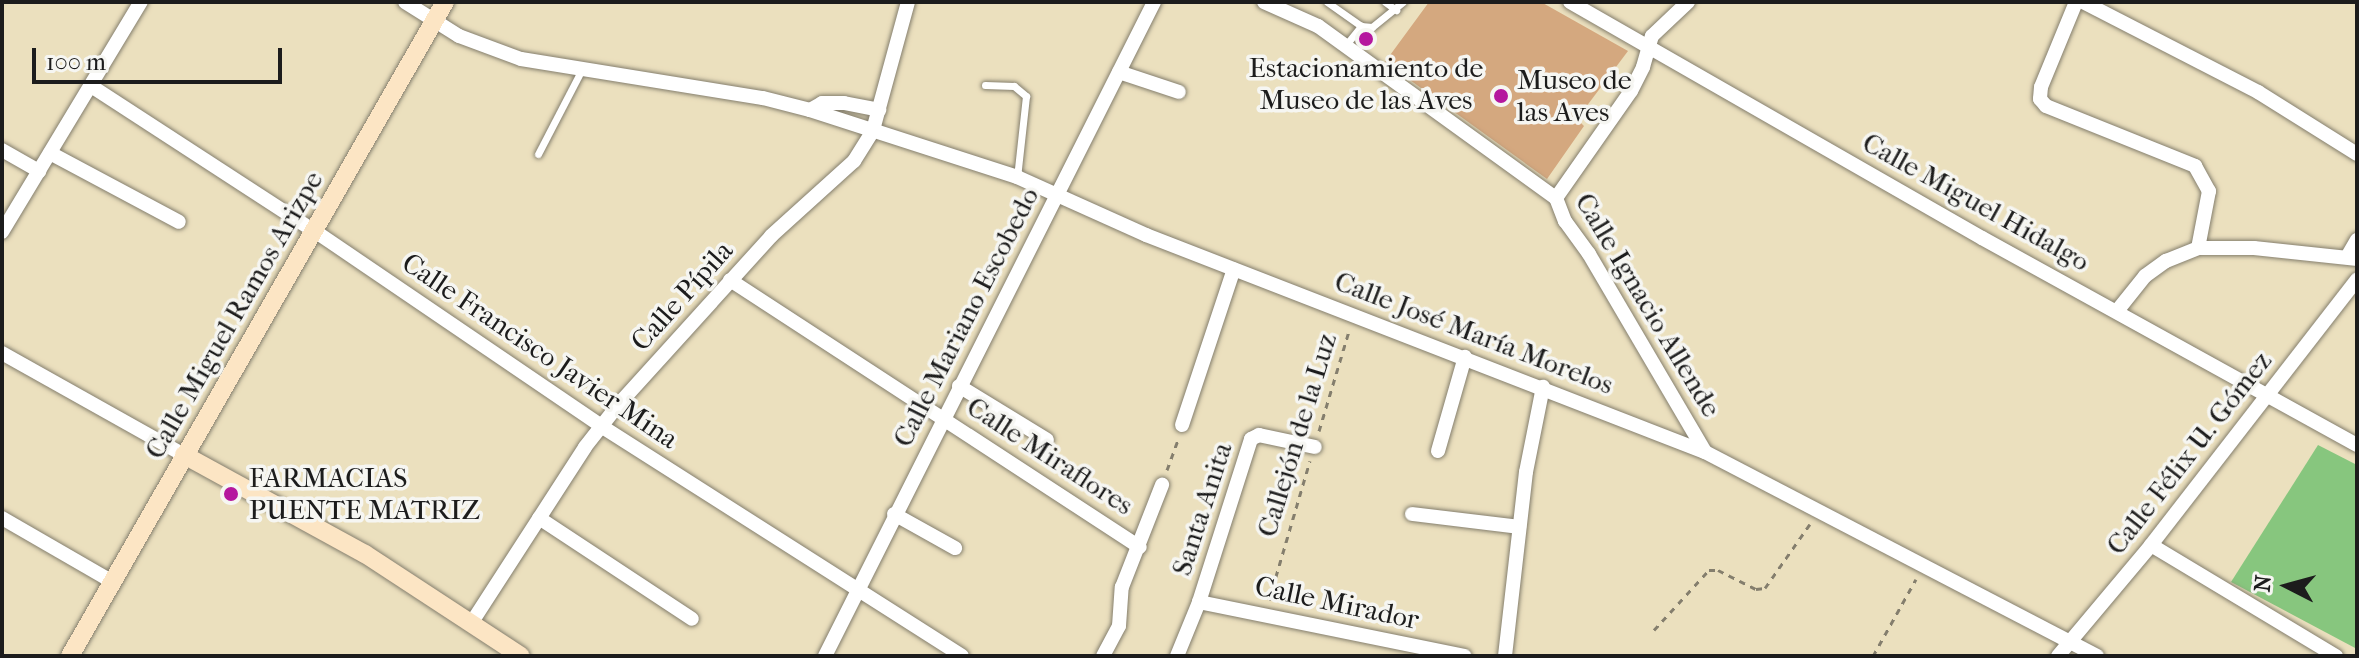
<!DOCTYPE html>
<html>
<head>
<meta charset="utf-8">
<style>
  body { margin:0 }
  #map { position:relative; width:2359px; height:658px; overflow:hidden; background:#ebe0be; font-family:"IM FELL French Canon",serif }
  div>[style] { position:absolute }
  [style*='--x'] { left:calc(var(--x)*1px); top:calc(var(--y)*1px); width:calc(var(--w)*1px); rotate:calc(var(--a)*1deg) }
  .green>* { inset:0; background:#87c67e }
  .building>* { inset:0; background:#d4a87f }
  .path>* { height:3px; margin-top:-1.5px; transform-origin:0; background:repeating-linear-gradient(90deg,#847e6d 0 6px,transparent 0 12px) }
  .roads { filter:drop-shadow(0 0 2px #847e6d) drop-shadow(0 0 2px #847e6d) }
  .lane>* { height:7px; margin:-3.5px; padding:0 3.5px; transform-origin:3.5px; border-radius:3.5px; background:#fff }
  .street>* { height:14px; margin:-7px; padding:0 7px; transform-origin:7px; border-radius:7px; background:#fff }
  .secondary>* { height:18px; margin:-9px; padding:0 9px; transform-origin:9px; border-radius:9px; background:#fce5c4 }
  .dots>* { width:22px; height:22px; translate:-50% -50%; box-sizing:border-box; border:4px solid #f6f6f2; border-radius:50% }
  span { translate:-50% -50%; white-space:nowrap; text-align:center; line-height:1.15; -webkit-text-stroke:7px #f6f6f2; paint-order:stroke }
  .poi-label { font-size:28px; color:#1c1c1c }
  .left { translate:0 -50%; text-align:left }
  .street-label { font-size:28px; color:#1c1c1c }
  .frame { position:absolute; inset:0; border:4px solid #1c1c1c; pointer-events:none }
  .north { position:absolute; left:2247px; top:546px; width:80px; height:80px; -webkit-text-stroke:6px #f6f6f2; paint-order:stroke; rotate:276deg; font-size:22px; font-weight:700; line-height:32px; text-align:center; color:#1c1c1c }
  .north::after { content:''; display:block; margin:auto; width:28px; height:36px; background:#1c1c1c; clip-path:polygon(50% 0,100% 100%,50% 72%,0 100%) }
  .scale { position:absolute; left:32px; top:48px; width:250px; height:36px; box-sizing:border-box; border:4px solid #1c1c1c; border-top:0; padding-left:10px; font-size:24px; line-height:28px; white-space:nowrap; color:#1c1c1c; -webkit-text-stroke:6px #f6f6f2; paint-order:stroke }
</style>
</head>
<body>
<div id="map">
  <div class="green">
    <div style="clip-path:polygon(2318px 445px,2357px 465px,2357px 649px,2231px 582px)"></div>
  </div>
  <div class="building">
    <div style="clip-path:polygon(1429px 2px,1541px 2px,1628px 51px,1577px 119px,1584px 126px,1547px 179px,1385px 62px)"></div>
  </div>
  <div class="path">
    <div style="--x:1319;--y:431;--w:104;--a:-73.3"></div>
    <div style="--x:1167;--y:470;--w:33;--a:-70"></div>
    <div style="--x:1269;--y:600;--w:145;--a:-73.6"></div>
    <div style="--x:1654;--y:630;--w:81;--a:-47.5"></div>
    <div style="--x:1709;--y:570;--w:9;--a:0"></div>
    <div style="--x:1718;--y:570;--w:42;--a:26.6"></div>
    <div style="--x:1756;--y:589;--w:9;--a:-6"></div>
    <div style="--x:1765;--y:588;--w:78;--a:-54.9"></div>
    <div style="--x:1873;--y:656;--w:88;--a:-60.8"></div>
  </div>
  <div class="roads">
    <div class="lane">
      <div style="--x:1327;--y:2;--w:42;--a:35.2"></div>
      <div style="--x:1361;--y:26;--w:11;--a:5"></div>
      <div style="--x:1372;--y:27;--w:40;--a:-39"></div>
      <div style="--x:1385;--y:2;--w:14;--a:36"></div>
      <div style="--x:1345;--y:46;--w:26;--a:-51"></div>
      <div style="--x:985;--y:85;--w:29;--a:2"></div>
      <div style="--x:1014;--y:86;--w:16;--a:40"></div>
      <div style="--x:1026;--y:96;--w:81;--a:96.3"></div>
      <div style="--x:538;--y:154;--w:93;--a:-62.6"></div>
    </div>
    <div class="street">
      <div style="--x:405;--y:2;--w:64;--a:32.2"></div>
      <div style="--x:459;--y:36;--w:66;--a:20.4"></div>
      <div style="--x:521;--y:59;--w:245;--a:9.2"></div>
      <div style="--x:763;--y:98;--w:49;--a:14.3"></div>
      <div style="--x:810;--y:110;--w:218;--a:17.9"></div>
      <div style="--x:1017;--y:177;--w:141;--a:24.2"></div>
      <div style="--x:1146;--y:235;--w:600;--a:21.22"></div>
      <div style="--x:1705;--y:452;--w:442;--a:27.5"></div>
      <div style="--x:1264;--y:2;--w:59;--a:24"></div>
      <div style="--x:1318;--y:26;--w:294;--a:35.9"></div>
      <div style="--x:1556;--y:198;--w:25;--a:69"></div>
      <div style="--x:1565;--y:221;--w:41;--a:54"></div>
      <div style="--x:1589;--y:254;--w:229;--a:59.6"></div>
      <div style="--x:1570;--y:2;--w:475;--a:29.8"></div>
      <div style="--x:1982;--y:238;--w:428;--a:28.9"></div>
      <div style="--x:2076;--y:2;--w:92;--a:112.4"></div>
      <div style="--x:2041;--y:87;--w:12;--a:95"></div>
      <div style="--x:2040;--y:99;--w:9;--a:49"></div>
      <div style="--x:2046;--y:106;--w:161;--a:21.9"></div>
      <div style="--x:2195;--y:166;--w:29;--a:61"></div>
      <div style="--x:2209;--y:191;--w:58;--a:100.9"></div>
      <div style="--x:2083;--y:2;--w:197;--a:27.2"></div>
      <div style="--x:2258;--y:92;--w:117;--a:32.1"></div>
      <div style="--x:1119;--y:72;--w:63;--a:18.4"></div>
      <div style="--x:91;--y:86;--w:268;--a:33"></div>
      <div style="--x:316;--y:232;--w:345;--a:34.2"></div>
      <div style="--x:601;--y:426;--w:428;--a:32.5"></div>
      <div style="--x:810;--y:110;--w:14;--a:-30"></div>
      <div style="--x:822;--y:103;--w:22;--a:0"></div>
      <div style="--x:844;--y:103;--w:36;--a:11"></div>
      <div style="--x:2;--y:150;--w:43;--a:29.6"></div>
      <div style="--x:50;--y:153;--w:146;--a:28.1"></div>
      <div style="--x:1556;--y:198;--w:131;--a:-55"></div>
      <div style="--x:1631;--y:91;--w:27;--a:-63"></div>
      <div style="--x:1643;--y:67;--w:32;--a:-74"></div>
      <div style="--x:1652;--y:36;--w:50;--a:-43.4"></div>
      <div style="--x:2;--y:232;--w:269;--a:-58.9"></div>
      <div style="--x:2347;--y:257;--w:20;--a:-60"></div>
      <div style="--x:730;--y:280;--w:489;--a:33.1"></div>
      <div style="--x:2117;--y:311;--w:45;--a:-51.3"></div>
      <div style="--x:2145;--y:276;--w:26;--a:-36"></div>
      <div style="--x:2166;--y:261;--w:35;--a:-22"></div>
      <div style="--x:2198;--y:248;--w:56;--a:0"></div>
      <div style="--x:2254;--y:248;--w:104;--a:6.1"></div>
      <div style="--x:2;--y:353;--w:209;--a:29.3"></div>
      <div style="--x:959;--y:386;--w:103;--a:31.5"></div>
      <div style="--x:1182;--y:425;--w:164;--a:-71.6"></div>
      <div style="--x:1438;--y:451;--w:98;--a:-74"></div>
      <div style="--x:894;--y:514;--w:70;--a:29.1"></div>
      <div style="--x:1412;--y:514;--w:108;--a:6.9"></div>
      <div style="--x:2;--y:518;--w:128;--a:30"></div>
      <div style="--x:539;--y:518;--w:183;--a:33.4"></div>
      <div style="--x:2151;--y:545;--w:216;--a:31"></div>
      <div style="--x:1199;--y:602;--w:271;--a:11.5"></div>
      <div style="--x:472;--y:622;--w:208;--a:-57.1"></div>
      <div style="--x:585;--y:447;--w:53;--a:-51.8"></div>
      <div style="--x:618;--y:405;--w:228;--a:-47.8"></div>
      <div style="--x:771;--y:236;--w:112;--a:-42.1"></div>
      <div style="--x:854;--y:161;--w:36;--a:-58"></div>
      <div style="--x:873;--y:130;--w:133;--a:-74.7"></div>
      <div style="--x:825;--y:656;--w:732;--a:-63.29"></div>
      <div style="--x:1103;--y:656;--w:34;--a:-62"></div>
      <div style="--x:1119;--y:626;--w:39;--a:-86"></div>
      <div style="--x:1122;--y:587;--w:110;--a:-68.6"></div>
      <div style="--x:1177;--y:656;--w:58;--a:-67.8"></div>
      <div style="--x:1199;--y:602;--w:171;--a:-72.3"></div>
      <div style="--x:1251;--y:439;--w:9;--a:-27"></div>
      <div style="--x:1259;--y:435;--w:57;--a:12.1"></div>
      <div style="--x:1505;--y:656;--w:185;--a:-83.5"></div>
      <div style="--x:1526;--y:472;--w:87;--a:-78.7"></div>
      <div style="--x:2058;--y:656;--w:145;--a:-50"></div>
      <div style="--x:2151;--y:545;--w:336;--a:-52.2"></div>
    </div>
    <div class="secondary">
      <div style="--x:184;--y:455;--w:206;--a:28.7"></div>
      <div style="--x:365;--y:554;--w:186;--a:33.2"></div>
      <div style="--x:70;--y:656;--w:754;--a:-60.17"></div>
    </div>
  </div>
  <div class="dots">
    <div style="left:1366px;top:39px;background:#b5179e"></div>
    <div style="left:1501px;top:96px;background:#b5179e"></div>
    <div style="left:231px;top:494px;background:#b5179e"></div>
  </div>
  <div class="poi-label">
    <span style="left:1366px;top:84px">Estacionamiento de<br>Museo de las Aves</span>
    <span class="left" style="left:1517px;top:96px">Museo de<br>las Aves</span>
    <span class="left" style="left:249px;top:494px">FARMACIAS<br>PUENTE MATRIZ</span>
  </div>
  <div class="street-label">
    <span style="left:1976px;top:202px;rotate:29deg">Calle Miguel Hidalgo</span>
    <span style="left:682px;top:296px;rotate:-48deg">Calle Pípila</span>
    <span style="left:1648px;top:305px;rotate:59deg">Calle Ignacio Allende</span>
    <span style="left:234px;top:315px;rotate:-60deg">Calle Miguel Ramos Arizpe</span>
    <span style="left:966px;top:317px;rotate:-63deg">Calle Mariano Escobedo</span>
    <span style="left:1474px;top:333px;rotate:21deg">Calle José María Morelos</span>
    <span style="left:540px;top:351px;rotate:34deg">Calle Francisco Javier Mina</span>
    <span style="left:1297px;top:435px;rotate:-73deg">Callejón de la Luz</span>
    <span style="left:2189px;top:453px;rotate:-52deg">Calle Félix U. Gómez</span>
    <span style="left:1050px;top:456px;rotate:33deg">Calle Miraflores</span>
    <span style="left:1202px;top:509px;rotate:-72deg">Santa Anita</span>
    <span style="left:1337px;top:603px;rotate:12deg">Calle Mirador</span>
  </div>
  <div class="frame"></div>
  <div class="north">N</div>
  <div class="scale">100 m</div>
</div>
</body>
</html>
